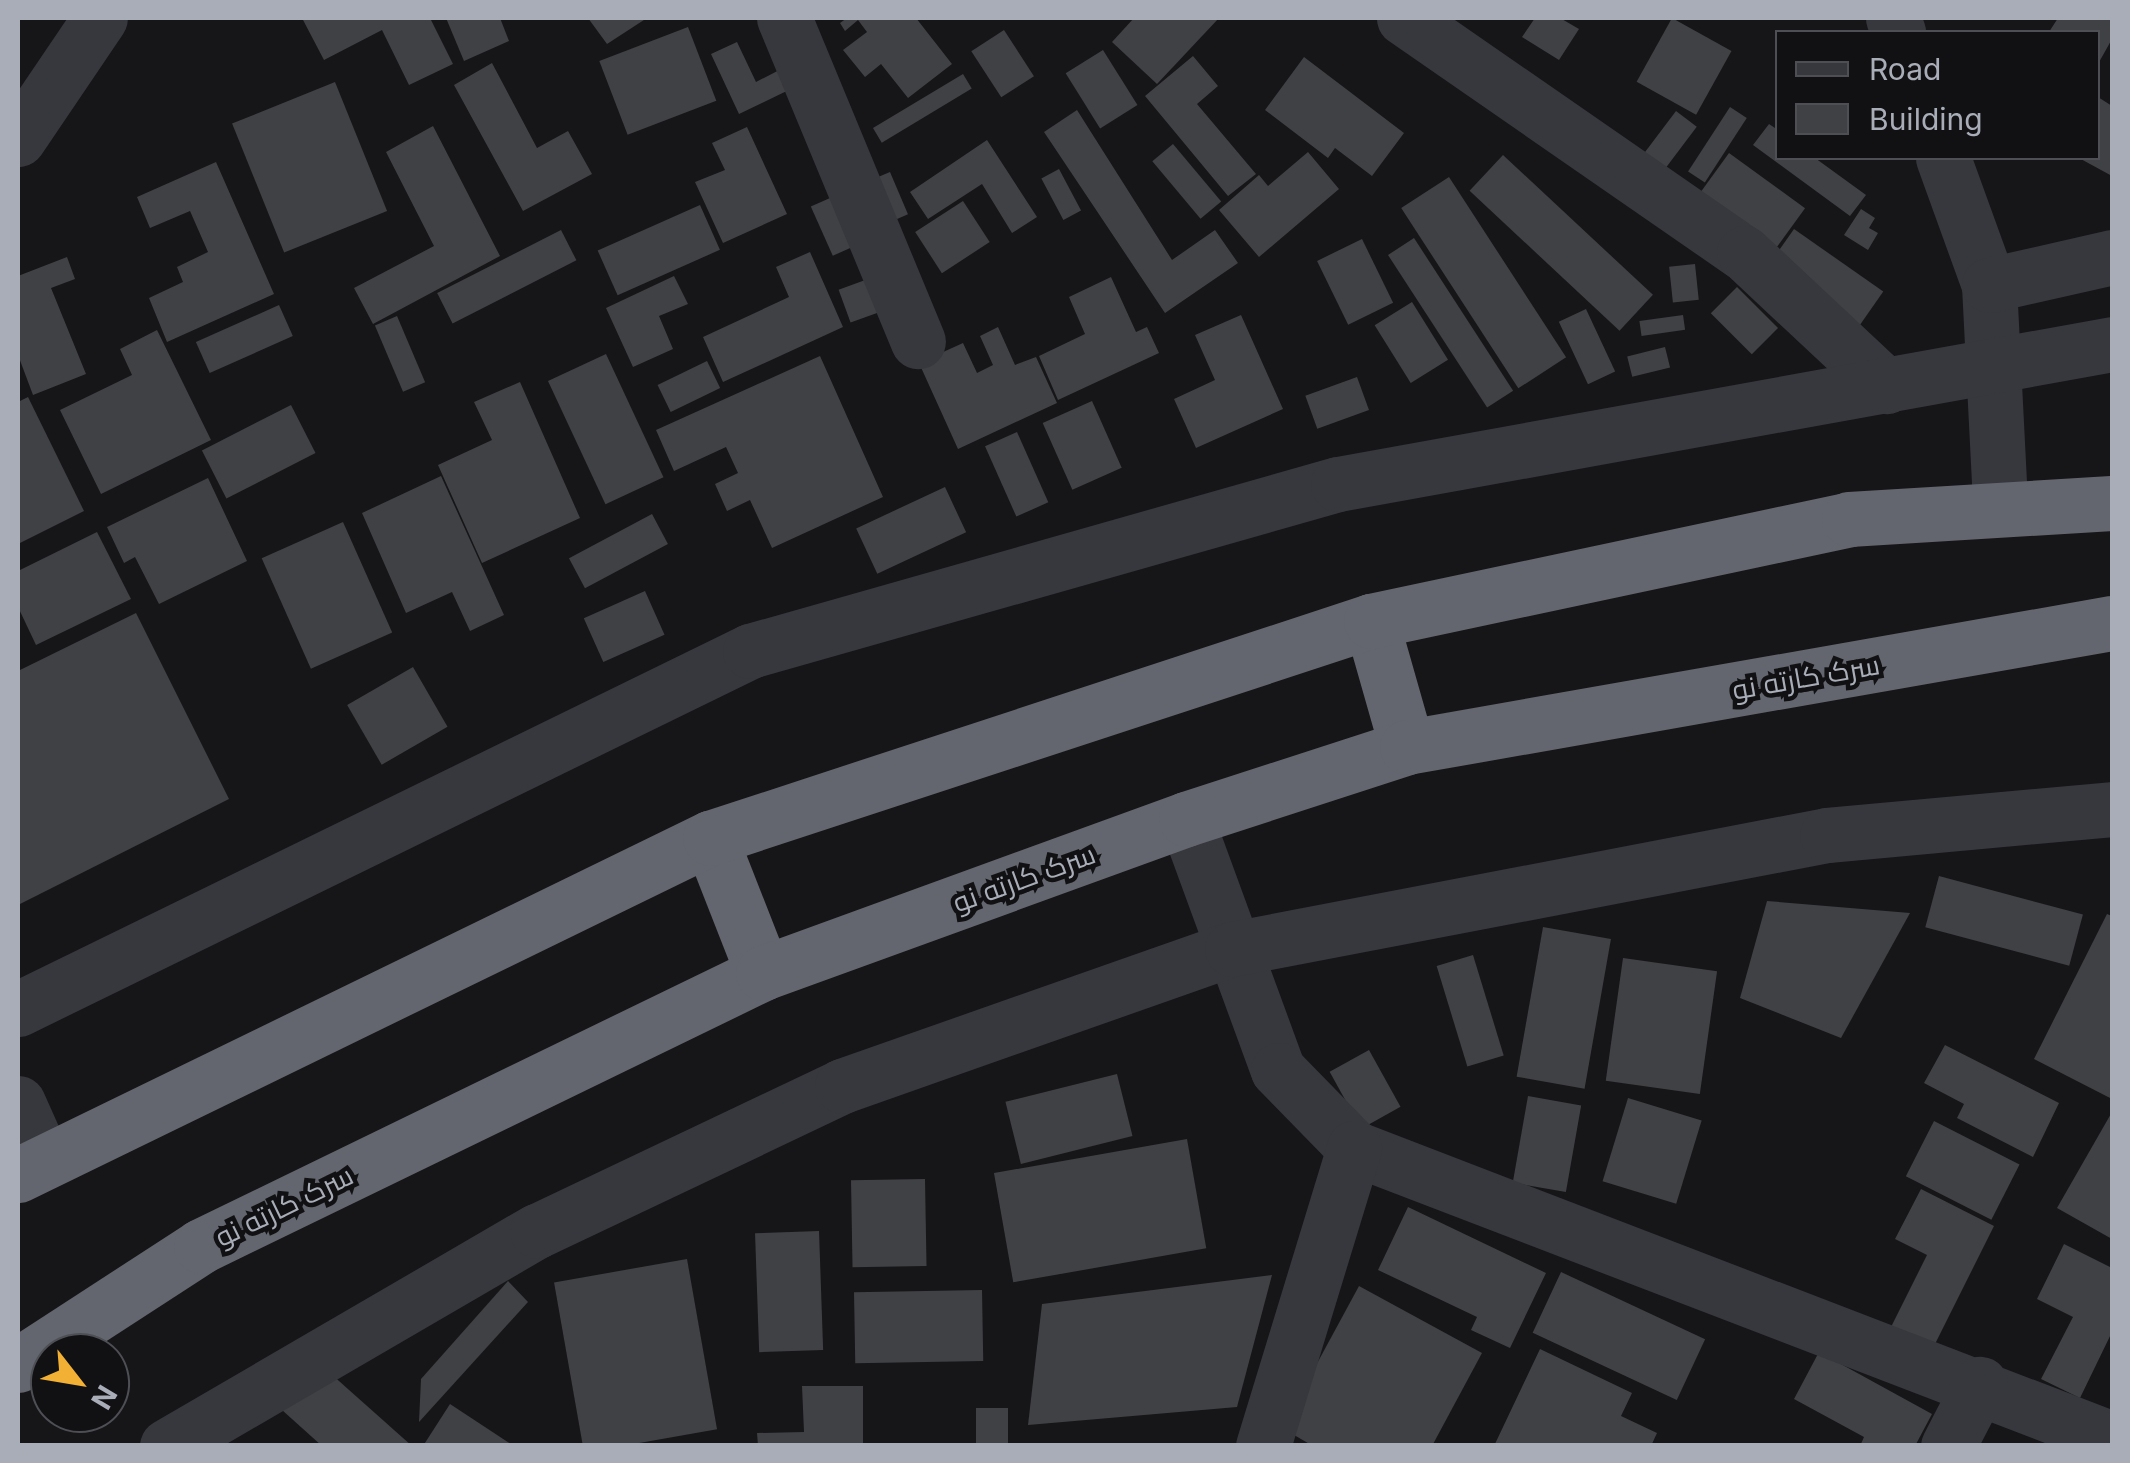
<!DOCTYPE html>
<html>
<head>
<meta charset="utf-8">
<style>
  body { margin:0 }
  #map { position:relative; width:2130px; height:1463px; overflow:hidden; background:#161618; font-family:Inter,Cairo,sans-serif }
  div>[style] { position:absolute }
  [style*='--x'] { left:calc(var(--x)*1px); top:calc(var(--y)*1px); width:calc(var(--w)*1px); rotate:calc(var(--a)*1deg) }
  .building>* { inset:0; background:#404145; transform-origin:0 0 }
  .street>* { height:55px; margin:-27.5px; padding:0 27.5px; transform-origin:27.5px; border-radius:27.5px; background:#37383d }
  .highway>* { height:55px; margin:-27.5px; padding:0 27.5px; transform-origin:27.5px; border-radius:27.5px; background:#63666e }
  span { translate:-50% -50%; white-space:nowrap; text-align:center; line-height:1.15; -webkit-text-stroke:9px #111113; paint-order:stroke }
  .street-label { font-size:28px; color:#a8adb8 }
  .frame { position:absolute; inset:0; border:20px solid #a8adb8; pointer-events:none }
  .legend { position:absolute; left:1775px; top:30px; width:325px; height:130px; box-sizing:border-box; background:#111113; border:2px solid #4d4f55; margin:0; padding:12px 18px; list-style:none; font-size:30px; color:#a8adb8 }
  .legend li { display:flex; align-items:center; gap:20px; height:50px }
  .legend b { width:50px; border:2px solid #4d4f55 }
  .north { position:absolute; left:30px; top:1333px; width:100px; height:100px; box-sizing:border-box; background:#111113; border:2px solid #4d4f55; border-radius:50%; rotate:121deg; font-size:28px; font-weight:700; line-height:40px; text-align:center; color:#a8adb8 }
  .north::after { content:''; display:block; margin:auto; width:35px; height:45px; background:#f2b134; clip-path:polygon(50% 0,100% 100%,50% 72%,0 100%) }
</style>
</head>
<body>
<div id="map">
  <div class="building">
    <div style="clip-path:polygon(302px 18px,430px 18px,453px 64px,409px 85px,382px 30px,324px 60px)"></div>
    <div style="clip-path:polygon(446px 18px,500px 18px,509px 41px,464px 61px)"></div>
    <div style="clip-path:polygon(588px 18px,647px 18px,607px 44px)"></div>
    <div style="clip-path:polygon(847px 18px,916px 18px,952px 64px,908px 98px,881px 64px,865px 77px,843px 50px,867px 32px,858px 20px,845px 31px,840px 23px)"></div>
    <div style="clip-path:polygon(1134px 18px,1219px 18px,1157px 84px,1112px 42px)"></div>
    <div style="clip-path:polygon(1535px 18px,1560px 18px,1579px 29px,1559px 60px,1522px 37px)"></div>
    <div style="left:1672px;top:18px;width:68px;height:73px;rotate:29deg"></div>
    <div style="clip-path:polygon(2058px 18px,2112px 18px,2112px 39px,2098px 64px,2098px 32px,2049px 32px)"></div>
    <div style="left:688px;top:27px;width:79px;height:95px;rotate:69deg"></div>
    <div style="left:1004px;top:30px;width:55px;height:39px;rotate:57deg"></div>
    <div style="clip-path:polygon(737px 42px,756px 82px,787px 66px,797px 86px,739px 114px,711px 54px)"></div>
    <div style="left:1103px;top:50px;width:65px;height:44px;rotate:58deg"></div>
    <div style="clip-path:polygon(1193px 56px,1218px 86px,1197px 104px,1256px 174px,1228px 196px,1145px 96px)"></div>
    <div style="clip-path:polygon(1304px 57px,1404px 133px,1372px 176px,1335px 148px,1328px 158px,1265px 110px)"></div>
    <div style="clip-path:polygon(492px 63px,537px 148px,568px 131px,592px 174px,523px 211px,454px 85px)"></div>
    <div style="left:963px;top:74px;width:17px;height:105px;rotate:59deg"></div>
    <div style="left:335px;top:82px;width:139px;height:111px;rotate:68deg"></div>
    <div style="clip-path:polygon(2098px 97px,2112px 106px,2112px 176px,2079px 158px,2098px 158px)"></div>
    <div style="left:1730px;top:107px;width:20px;height:77px;rotate:33deg"></div>
    <div style="clip-path:polygon(1077px 110px,1172px 260px,1215px 230px,1238px 263px,1165px 313px,1044px 132px)"></div>
    <div style="left:1676px;top:111px;width:26px;height:57px;rotate:37deg"></div>
    <div style="clip-path:polygon(1769px 124px,1778px 130px,1778px 158px,1815px 158px,1866px 195px,1850px 216px,1753px 145px)"></div>
    <div style="clip-path:polygon(433px 126px,500px 256px,373px 324px,354px 288px,434px 246px,386px 152px)"></div>
    <div style="clip-path:polygon(747px 127px,787px 214px,723px 243px,695px 182px,725px 170px,712px 143px)"></div>
    <div style="clip-path:polygon(987px 140px,1037px 217px,1012px 233px,982px 184px,928px 219px,910px 192px)"></div>
    <div style="left:1173px;top:144px;width:75px;height:27px;rotate:50deg"></div>
    <div style="clip-path:polygon(1308px 152px,1339px 189px,1259px 257px,1219px 210px,1259px 175px,1268px 186px)"></div>
    <div style="left:1729px;top:153px;width:94px;height:58px;rotate:36deg"></div>
    <div style="left:1503px;top:155px;width:205px;height:49px;rotate:43deg"></div>
    <div style="clip-path:polygon(216px 162px,274px 294px,167px 342px,149px 298px,183px 282px,177px 267px,208px 252px,190px 211px,150px 228px,137px 197px)"></div>
    <div style="left:1059px;top:169px;width:47px;height:20px;rotate:62deg"></div>
    <div style="left:890px;top:172px;width:46px;height:18px;rotate:67deg"></div>
    <div style="left:1449px;top:177px;width:215px;height:57px;rotate:57deg"></div>
    <div style="left:830px;top:198px;width:54px;height:21px;rotate:66deg"></div>
    <div style="left:963px;top:201px;width:49px;height:57px;rotate:57deg"></div>
    <div style="left:700px;top:205px;width:49px;height:112px;rotate:66deg"></div>
    <div style="clip-path:polygon(1861px 209px,1875px 218px,1869px 228px,1878px 233px,1868px 250px,1844px 235px)"></div>
    <div style="left:1794px;top:229px;width:109px;height:42px;rotate:35deg"></div>
    <div style="left:561px;top:230px;width:34px;height:139px;rotate:63deg"></div>
    <div style="left:1414px;top:238px;width:182px;height:31px;rotate:57deg"></div>
    <div style="left:1362px;top:239px;width:71px;height:50px;rotate:64deg"></div>
    <div style="clip-path:polygon(810px 252px,843px 327px,723px 382px,703px 337px,789px 297px,776px 267px)"></div>
    <div style="clip-path:polygon(67px 257px,75px 279px,51px 288px,86px 374px,33px 395px,18px 355px,18px 276px)"></div>
    <div style="left:1695px;top:264px;width:36px;height:26px;rotate:84deg"></div>
    <div style="left:879px;top:275px;width:35px;height:43px;rotate:70deg"></div>
    <div style="clip-path:polygon(674px 276px,688px 304px,659px 316px,673px 349px,633px 367px,606px 308px)"></div>
    <div style="clip-path:polygon(1111px 277px,1136px 332px,1147px 327px,1159px 353px,1058px 400px,1039px 356px,1085px 334px,1069px 297px)"></div>
    <div style="left:1737px;top:287px;width:58px;height:37px;rotate:45deg"></div>
    <div style="left:1412px;top:302px;width:68px;height:44px;rotate:58deg"></div>
    <div style="left:279px;top:305px;width:34px;height:91px;rotate:66deg"></div>
    <div style="left:1586px;top:309px;width:69px;height:30px;rotate:65deg"></div>
    <div style="clip-path:polygon(1241px 315px,1283px 409px,1196px 448px,1174px 399px,1215px 380px,1195px 335px)"></div>
    <div style="left:1683px;top:315px;width:15px;height:44px;rotate:82deg"></div>
    <div style="left:397px;top:316px;width:72px;height:24px;rotate:67deg"></div>
    <div style="clip-path:polygon(998px 327px,1015px 365px,1036px 357px,1057px 403px,958px 449px,919px 363px,963px 343px,977px 373px,993px 365px,980px 336px)"></div>
    <div style="clip-path:polygon(157px 330px,211px 440px,101px 494px,60px 410px,132px 375px,120px 349px)"></div>
    <div style="left:1665px;top:347px;width:21px;height:39px;rotate:76deg"></div>
    <div style="left:606px;top:354px;width:136px;height:64px;rotate:65deg"></div>
    <div style="clip-path:polygon(820px 356px,883px 497px,772px 548px,750px 500px,727px 511px,715px 484px,738px 473px,726px 447px,674px 471px,656px 430px)"></div>
    <div style="left:707px;top:361px;width:30px;height:55px;rotate:64deg"></div>
    <div style="left:1357px;top:377px;width:35px;height:55px;rotate:70deg"></div>
    <div style="clip-path:polygon(520px 382px,580px 518px,482px 563px,438px 465px,492px 440px,474px 402px)"></div>
    <div style="clip-path:polygon(28px 397px,84px 511px,18px 544px,18px 402px)"></div>
    <div style="left:1092px;top:401px;width:73px;height:54px;rotate:66deg"></div>
    <div style="left:291px;top:405px;width:54px;height:100px;rotate:63deg"></div>
    <div style="left:1017px;top:432px;width:77px;height:35px;rotate:66deg"></div>
    <div style="clip-path:polygon(441px 476px,504px 615px,470px 631px,452px 592px,406px 613px,362px 513px)"></div>
    <div style="clip-path:polygon(208px 478px,247px 561px,159px 604px,135px 557px,124px 563px,107px 527px)"></div>
    <div style="left:945px;top:487px;width:50px;height:98px;rotate:65deg"></div>
    <div style="left:652px;top:514px;width:34px;height:94px;rotate:62deg"></div>
    <div style="left:343px;top:522px;width:121px;height:89px;rotate:66deg"></div>
    <div style="clip-path:polygon(97px 532px,131px 599px,36px 645px,18px 607px,18px 571px)"></div>
    <div style="left:645px;top:591px;width:48px;height:67px;rotate:66deg"></div>
    <div style="clip-path:polygon(136px 613px,229px 799px,18px 905px,18px 671px)"></div>
    <div style="left:413px;top:667px;width:69px;height:76px;rotate:60deg"></div>
    <div style="left:1939px;top:876px;width:149px;height:53px;rotate:15deg"></div>
    <div style="clip-path:polygon(1767px 901px,1910px 913px,1841px 1038px,1740px 998px)"></div>
    <div style="clip-path:polygon(2107px 914px,2112px 916px,2112px 1099px,2034px 1059px)"></div>
    <div style="left:1543px;top:927px;width:69px;height:152px;rotate:10deg"></div>
    <div style="left:1473px;top:955px;width:105px;height:38px;rotate:73deg"></div>
    <div style="left:1623px;top:958px;width:95px;height:124px;rotate:8deg"></div>
    <div style="clip-path:polygon(1945px 1045px,2059px 1103px,2033px 1157px,1957px 1118px,1964px 1104px,1924px 1083px)"></div>
    <div style="left:1369px;top:1050px;width:65px;height:45px;rotate:61deg"></div>
    <div style="left:1117px;top:1074px;width:64px;height:115px;rotate:76deg"></div>
    <div style="left:1528px;top:1096px;width:54px;height:88px;rotate:10deg"></div>
    <div style="left:1628px;top:1098px;width:77px;height:87px;rotate:17deg"></div>
    <div style="clip-path:polygon(2112px 1112px,2112px 1239px,2057px 1208px)"></div>
    <div style="left:1934px;top:1121px;width:96px;height:62px;rotate:27deg"></div>
    <div style="left:1187px;top:1139px;width:111px;height:196px;rotate:80deg"></div>
    <div style="left:925px;top:1179px;width:87px;height:74px;rotate:89deg"></div>
    <div style="clip-path:polygon(1921px 1189px,1994px 1226px,1932px 1350px,1890px 1329px,1927px 1255px,1895px 1239px)"></div>
    <div style="clip-path:polygon(1408px 1207px,1546px 1273px,1510px 1348px,1471px 1330px,1477px 1317px,1378px 1270px)"></div>
    <div style="left:819px;top:1231px;width:119px;height:64px;rotate:88deg"></div>
    <div style="clip-path:polygon(2064px 1244px,2112px 1268px,2112px 1332px,2080px 1398px,2041px 1379px,2073px 1317px,2037px 1299px)"></div>
    <div style="left:687px;top:1259px;width:173px;height:135px;rotate:80deg"></div>
    <div style="left:1561px;top:1272px;width:159px;height:67px;rotate:25deg"></div>
    <div style="clip-path:polygon(1272px 1275px,1237px 1407px,1028px 1425px,1042px 1304px)"></div>
    <div style="clip-path:polygon(508px 1281px,528px 1302px,419px 1422px,421px 1379px)"></div>
    <div style="clip-path:polygon(1359px 1286px,1482px 1353px,1432px 1446px,1313px 1446px,1282px 1428px)"></div>
    <div style="left:982px;top:1290px;width:71px;height:128px;rotate:89deg"></div>
    <div style="clip-path:polygon(1540px 1349px,1632px 1393px,1621px 1416px,1657px 1433px,1651px 1446px,1494px 1446px)"></div>
    <div style="clip-path:polygon(1819px 1352px,1932px 1414px,1915px 1446px,1860px 1446px,1864px 1437px,1794px 1399px)"></div>
    <div style="clip-path:polygon(321px 1365px,412px 1446px,322px 1446px,282px 1410px)"></div>
    <div style="clip-path:polygon(802px 1386px,863px 1386px,863px 1446px,758px 1446px,757px 1433px,804px 1432px)"></div>
    <div style="clip-path:polygon(450px 1404px,514px 1446px,423px 1446px)"></div>
    <div style="left:976px;top:1408px;width:32px;height:38px"></div>
  </div>
  <div class="street">
    <div style="--x:784;--y:18;--w:350;--a:67.5"></div>
    <div style="--x:1404;--y:18;--w:413;--a:34.7"></div>
    <div style="--x:1744;--y:253;--w:195;--a:43.1"></div>
    <div style="--x:1893;--y:18;--w:15;--a:70"></div>
    <div style="--x:18;--y:139;--w:146;--a:-55.9"></div>
    <div style="--x:1943;--y:158;--w:135;--a:70.1"></div>
    <div style="--x:1989;--y:285;--w:220;--a:87.1"></div>
    <div style="--x:1989;--y:285;--w:126;--a:-12.8"></div>
    <div style="--x:1186;--y:819;--w:267;--a:69.9"></div>
    <div style="--x:1278;--y:1070;--w:109;--a:45.7"></div>
    <div style="--x:1354;--y:1148;--w:812;--a:21"></div>
    <div style="--x:18;--y:1009;--w:815;--a:-26.06"></div>
    <div style="--x:750;--y:651;--w:611;--a:-15.86"></div>
    <div style="--x:1338;--y:484;--w:787;--a:-10.25"></div>
    <div style="--x:18;--y:1103;--w:61;--a:65.9"></div>
    <div style="--x:167;--y:1446;--w:428;--a:-30.2"></div>
    <div style="--x:537;--y:1231;--w:338;--a:-25.4"></div>
    <div style="--x:842;--y:1086;--w:413;--a:-19.4"></div>
    <div style="--x:1232;--y:949;--w:606;--a:-10.85"></div>
    <div style="--x:1827;--y:835;--w:286;--a:-5.2"></div>
    <div style="--x:1263;--y:1446;--w:312;--a:-73"></div>
    <div style="--x:1948;--y:1446;--w:70;--a:-62.7"></div>
  </div>
  <div class="highway">
    <div style="--x:1371;--y:621;--w:131;--a:74.1"></div>
    <div style="--x:710;--y:838;--w:145;--a:68.6"></div>
    <div style="--x:18;--y:1175;--w:770;--a:-25.97"></div>
    <div style="--x:710;--y:838;--w:696;--a:-18.17"></div>
    <div style="--x:1371;--y:621;--w:489;--a:-12"></div>
    <div style="--x:1849;--y:519;--w:263;--a:-3.5"></div>
    <div style="--x:18;--y:1365;--w:218;--a:-33"></div>
    <div style="--x:201;--y:1246;--w:625;--a:-25.91"></div>
    <div style="--x:763;--y:973;--w:450;--a:-20"></div>
    <div style="--x:1186;--y:819;--w:232;--a:-18"></div>
    <div style="--x:1407;--y:747;--w:716;--a:-9.98"></div>
  </div>
  <div class="street-label">
    <span style="left:1806px;top:677px;rotate:-10deg">سرک کارته نو</span>
    <span style="left:1024px;top:878px;rotate:-20deg">سرک کارته نو</span>
    <span style="left:284px;top:1206px;rotate:-26deg">سرک کارته نو</span>
  </div>
  <div class="frame"></div>
  <ul class="legend">
  <li><b style="height:12px;background:#37383d"></b>Road</li>
  <li><b style="height:28px;background:#404145"></b>Building</li>
  </ul>
  <div class="north">N</div>
</div>
</body>
</html>
